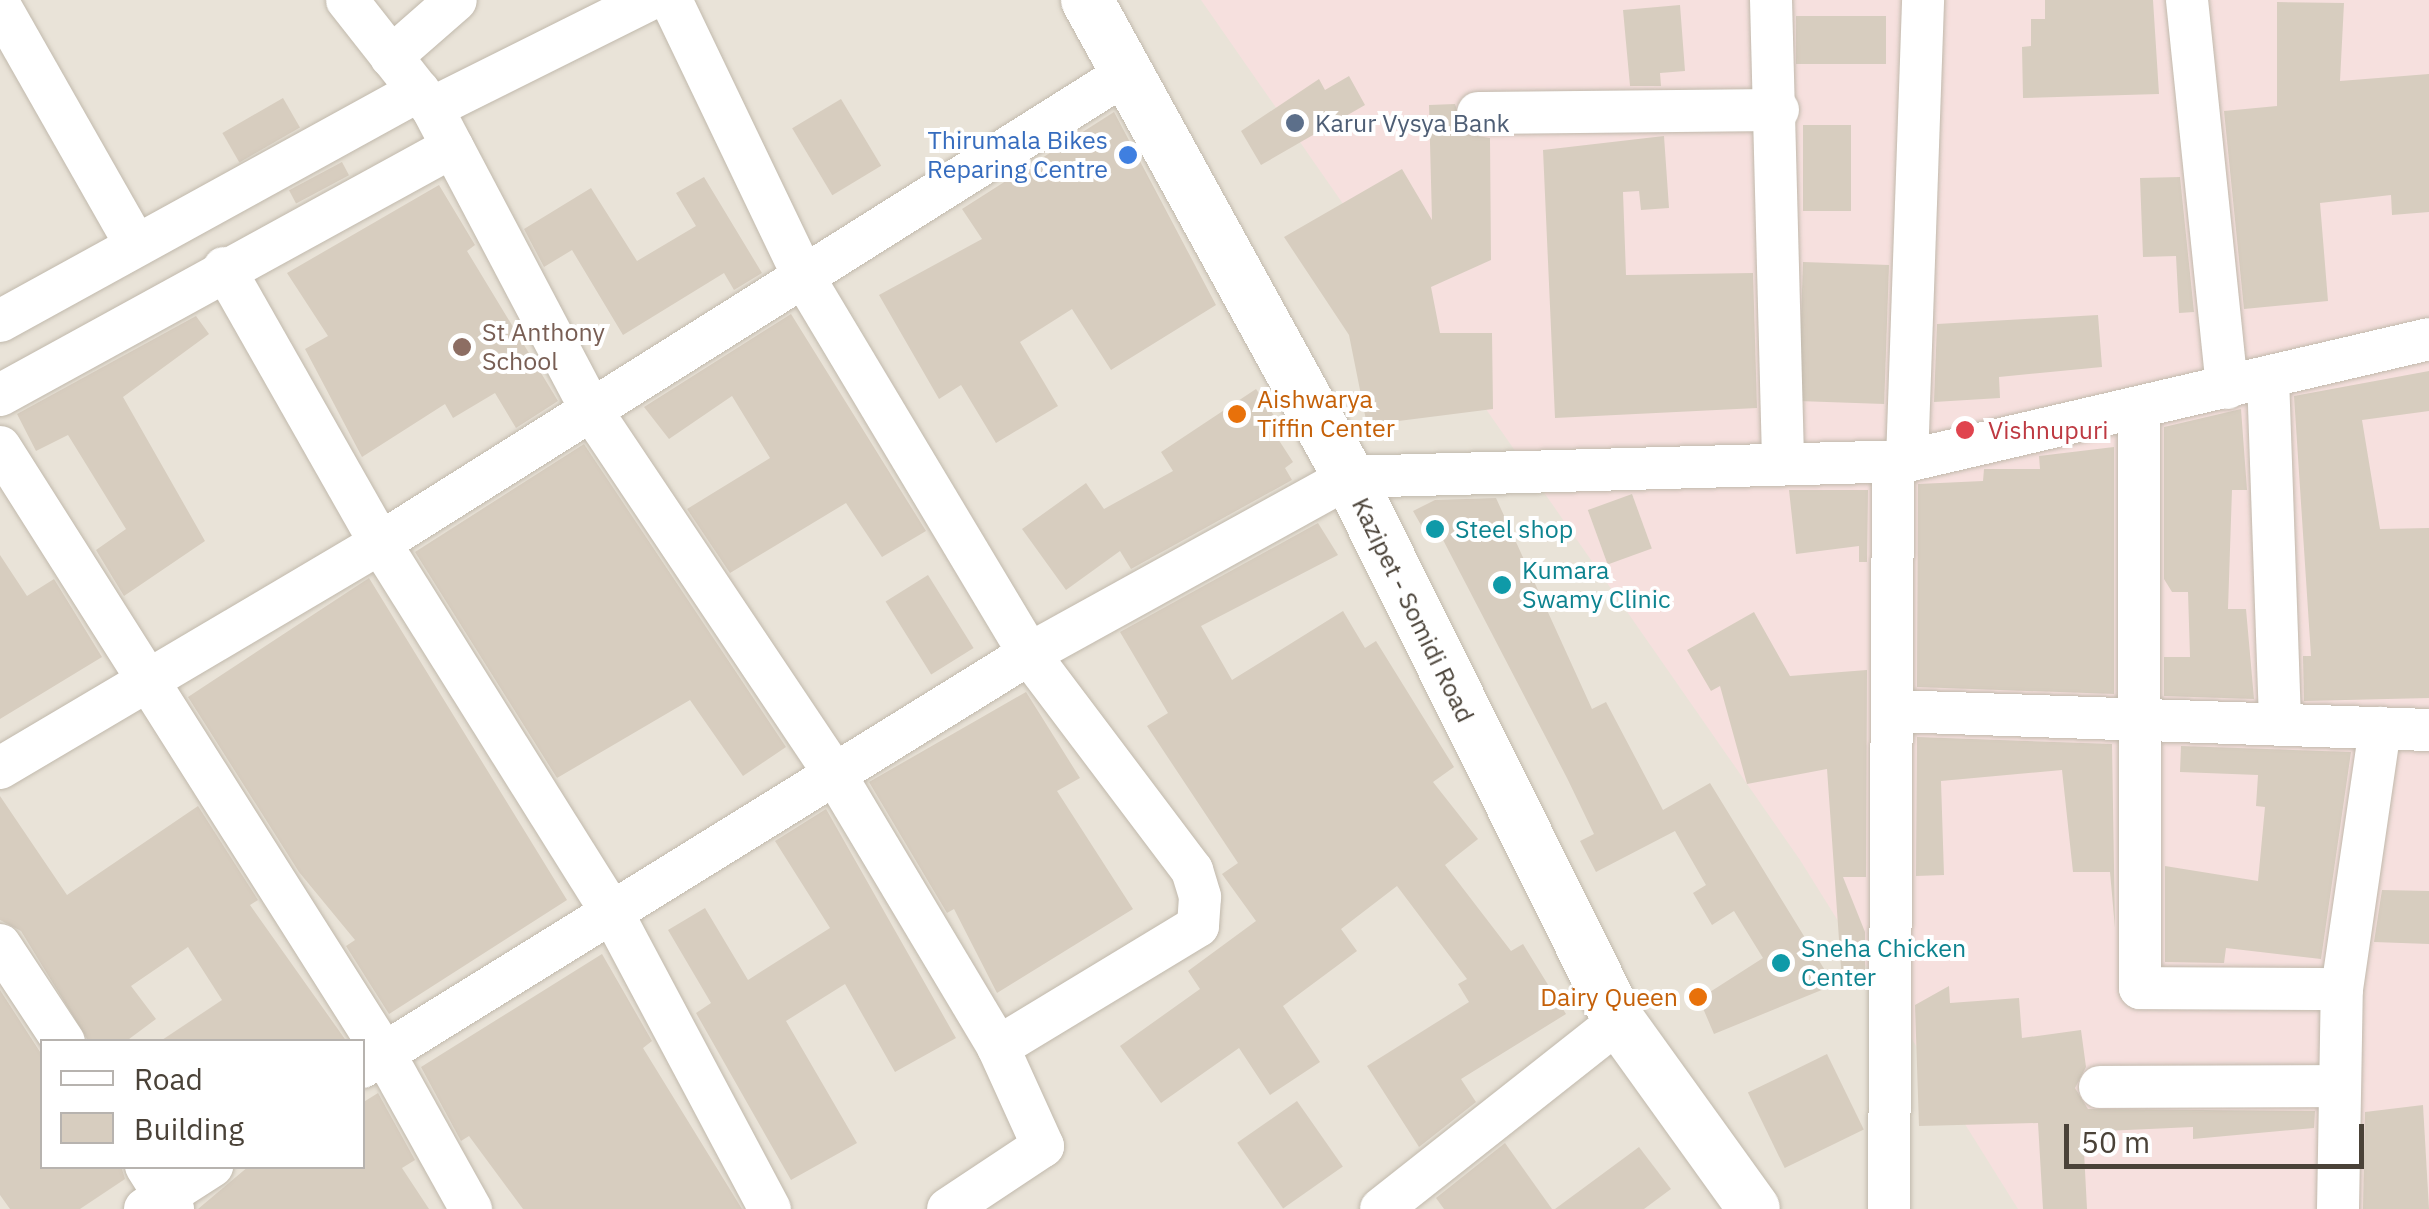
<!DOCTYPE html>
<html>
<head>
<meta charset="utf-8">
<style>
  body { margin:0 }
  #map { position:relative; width:2429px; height:1209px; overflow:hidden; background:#f5f1ea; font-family:"IBM Plex Sans",sans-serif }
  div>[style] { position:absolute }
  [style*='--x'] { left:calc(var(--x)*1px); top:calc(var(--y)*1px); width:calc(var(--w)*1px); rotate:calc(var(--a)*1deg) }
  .residential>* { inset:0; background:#e9e3d8 }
  .medical>* { inset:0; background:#f6e0de }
  .building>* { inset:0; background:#d7cdbf; transform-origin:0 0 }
  .roads { filter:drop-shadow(0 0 2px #c1b9ac) drop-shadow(0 0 2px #c1b9ac) }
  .minor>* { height:42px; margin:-21px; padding:0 21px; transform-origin:21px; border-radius:21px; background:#fff }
  .tertiary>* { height:52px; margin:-26px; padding:0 26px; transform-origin:26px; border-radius:26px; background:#fff }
  .dots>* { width:28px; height:28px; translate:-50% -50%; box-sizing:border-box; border:5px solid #fff; border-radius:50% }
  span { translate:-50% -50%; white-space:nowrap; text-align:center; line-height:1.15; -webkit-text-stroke:8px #fff; paint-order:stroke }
  .service-label { font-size:25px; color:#4e5e75 }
  .left { translate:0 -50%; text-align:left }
  .shop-label { font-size:25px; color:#366cbe }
  .right { translate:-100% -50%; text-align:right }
  .education-label { font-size:25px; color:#785e54 }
  .food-label { font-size:25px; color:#c56008 }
  .health-label { font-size:25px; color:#be3a42 }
  .culture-label { font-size:25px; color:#0d838f }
  .street-label { font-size:25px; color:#4a4238 }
  .legend { position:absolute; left:40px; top:1039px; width:325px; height:130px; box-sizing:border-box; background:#fff; border:2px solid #b7b3af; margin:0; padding:12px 18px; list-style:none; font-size:30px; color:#4a4238 }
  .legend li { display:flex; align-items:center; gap:20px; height:50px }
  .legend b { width:50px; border:2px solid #b7b3af }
  .scale { position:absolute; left:2064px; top:1124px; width:300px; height:45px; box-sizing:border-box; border:5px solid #4a4238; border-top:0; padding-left:12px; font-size:30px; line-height:35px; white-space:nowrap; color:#4a4238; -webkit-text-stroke:8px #fff; paint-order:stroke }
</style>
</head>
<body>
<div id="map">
  <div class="residential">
    <div style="clip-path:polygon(evenodd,0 0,2429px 0,2429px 1209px,0 1209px,0 0,42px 1042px,362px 1042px,362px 1166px,42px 1166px,42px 1042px)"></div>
  </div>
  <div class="medical">
    <div style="clip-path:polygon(1201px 0,2429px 0,2429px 1209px,2018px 1209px,1800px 860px)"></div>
  </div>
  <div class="building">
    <div style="clip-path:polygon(2045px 0,2153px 0,2159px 94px,2023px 98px,2022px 47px,2031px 46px,2031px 19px,2045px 19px)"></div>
    <div style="clip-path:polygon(2277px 2px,2344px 3px,2340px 81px,2429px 74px,2429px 212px,2392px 215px,2391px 195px,2320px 203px,2328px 301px,2244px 309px,2224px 111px,2277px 106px)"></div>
    <div style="clip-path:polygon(1680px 5px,1685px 71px,1660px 73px,1661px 86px,1630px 86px,1623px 10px)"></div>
    <div style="left:1796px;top:16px;width:90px;height:48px"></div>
    <div style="clip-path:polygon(1349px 76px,1365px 105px,1261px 165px,1241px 131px,1319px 79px,1325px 90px)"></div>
    <div style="left:283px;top:98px;width:34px;height:70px;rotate:60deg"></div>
    <div style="left:841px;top:99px;width:78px;height:57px;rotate:59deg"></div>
    <div style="clip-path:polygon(1455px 104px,1465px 134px,1490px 138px,1491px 260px,1431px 287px,1440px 333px,1492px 333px,1493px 409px,1367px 425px,1349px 335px,1284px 237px,1402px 169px,1432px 220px,1429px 105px)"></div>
    <div style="clip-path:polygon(1114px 112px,1216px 305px,1111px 370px,1072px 309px,1020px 342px,1058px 406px,996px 443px,961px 385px,939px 399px,879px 295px,982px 239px,962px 209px)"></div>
    <div style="left:1803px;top:125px;width:48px;height:86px"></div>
    <div style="clip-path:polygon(1664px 136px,1669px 208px,1641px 210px,1639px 191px,1623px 192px,1626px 275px,1753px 273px,1757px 408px,1555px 418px,1543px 150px)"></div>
    <div style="left:342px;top:162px;width:15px;height:60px;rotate:62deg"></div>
    <div style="clip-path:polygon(704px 177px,762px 273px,734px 290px,724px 273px,623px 335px,572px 250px,544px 267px,524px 229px,591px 188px,637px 261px,696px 226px,676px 193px)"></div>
    <div style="clip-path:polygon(2180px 177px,2194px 312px,2179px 313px,2176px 256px,2143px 257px,2140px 178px)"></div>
    <div style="clip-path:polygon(439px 185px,475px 245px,467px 251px,558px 401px,516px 428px,495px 393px,453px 418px,445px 404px,362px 457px,305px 349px,328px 336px,287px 273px)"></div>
    <div style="left:1889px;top:265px;width:139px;height:86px;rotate:92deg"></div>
    <div style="clip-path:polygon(791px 314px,926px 531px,882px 557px,846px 503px,730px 573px,687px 509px,770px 458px,732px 396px,669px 439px,644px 407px)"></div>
    <div style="clip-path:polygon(2098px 315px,2102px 367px,1999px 377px,2000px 398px,1934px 402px,1937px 324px)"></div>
    <div style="clip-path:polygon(196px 316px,209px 334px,123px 397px,205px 541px,124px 596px,96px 550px,126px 529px,68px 435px,36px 451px,17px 414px)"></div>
    <div style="clip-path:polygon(2429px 371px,2429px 411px,2362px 420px,2380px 529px,2429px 528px,2429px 698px,2304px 701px,2303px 656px,2311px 656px,2294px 396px)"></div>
    <div style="clip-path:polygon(1256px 389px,1277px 420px,1269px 425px,1293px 462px,1285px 468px,1292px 480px,1131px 569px,1120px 551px,1066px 590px,1022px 529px,1086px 483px,1104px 509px,1173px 471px,1161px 452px)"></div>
    <div style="clip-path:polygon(2241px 409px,2247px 490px,2232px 490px,2228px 609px,2246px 609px,2254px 699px,2164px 696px,2164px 657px,2190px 657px,2188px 592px,2172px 592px,2164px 579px,2164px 427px)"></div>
    <div style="clip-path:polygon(584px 444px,786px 747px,743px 776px,690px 700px,557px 778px,415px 552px)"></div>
    <div style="clip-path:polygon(2114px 447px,2114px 694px,1917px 687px,1918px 484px,1983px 481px,1984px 469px,2040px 469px,2039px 456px)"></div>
    <div style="clip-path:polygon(1789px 490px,1868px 490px,1867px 562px,1859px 562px,1859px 546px,1796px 554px)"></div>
    <div style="left:1632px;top:494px;width:58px;height:47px;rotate:70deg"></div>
    <div style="clip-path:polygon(1496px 498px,1592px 709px,1606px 702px,1663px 810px,1710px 783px,1834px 985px,1714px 1034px,1699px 999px,1763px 958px,1734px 911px,1712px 925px,1693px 893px,1706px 885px,1675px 831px,1596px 872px,1580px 841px,1594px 834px,1567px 778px,1441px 536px,1430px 541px,1413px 511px,1435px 500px)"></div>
    <div style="clip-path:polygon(1318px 523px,1338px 555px,1201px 626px,1232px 680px,1343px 611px,1365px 648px,1376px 641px,1454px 767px,1433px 782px,1478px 839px,1445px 865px,1511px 951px,1523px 944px,1566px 1014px,1461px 1079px,1476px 1102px,1419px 1147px,1367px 1066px,1469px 1002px,1458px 984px,1467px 979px,1397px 886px,1341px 929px,1357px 951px,1283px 1006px,1320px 1062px,1270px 1095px,1239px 1048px,1161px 1103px,1120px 1046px,1200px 989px,1188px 971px,1256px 921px,1222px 874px,1238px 863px,1147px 726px,1168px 713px,1120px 632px)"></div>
    <div style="clip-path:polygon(0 555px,27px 596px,54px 579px,102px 657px,0 719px)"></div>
    <div style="left:928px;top:575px;width:86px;height:50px;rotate:58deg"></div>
    <div style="clip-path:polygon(369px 578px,567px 900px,389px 1014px,346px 946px,355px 940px,299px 872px,188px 697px)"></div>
    <div style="clip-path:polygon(1754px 612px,1790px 676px,1867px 670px,1866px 877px,1843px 877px,1865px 932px,1865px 972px,1842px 982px,1827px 769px,1747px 784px,1720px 686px,1711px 691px,1687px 650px)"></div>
    <div style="clip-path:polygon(1026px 692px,1080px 778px,1057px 791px,1133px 909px,997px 993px,954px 909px,947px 913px,869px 782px)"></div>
    <div style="clip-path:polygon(1917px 737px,2112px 744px,2115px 928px,2110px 872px,2073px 872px,2062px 770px,1941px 781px,1944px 875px,1916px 876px)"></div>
    <div style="clip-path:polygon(2181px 746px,2351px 752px,2321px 959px,2226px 948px,2224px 963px,2165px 962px,2165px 866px,2258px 881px,2265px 807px,2256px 806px,2258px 775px,2180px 772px)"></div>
    <div style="clip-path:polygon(0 796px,67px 895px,198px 806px,258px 900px,250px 905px,347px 1042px,159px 1042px,222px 1000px,188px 947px,131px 986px,156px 1019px,125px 1042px,89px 1042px,21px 931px,0 920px)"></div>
    <div style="clip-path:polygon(826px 809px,956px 1038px,895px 1072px,845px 984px,786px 1021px,857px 1143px,791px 1180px,696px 1013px,711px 1003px,668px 930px,705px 908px,748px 980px,830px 928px,775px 841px)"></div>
    <div style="clip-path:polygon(2382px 890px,2429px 891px,2429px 944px,2374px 942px)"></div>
    <div style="clip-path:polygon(602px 954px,652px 1041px,643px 1048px,742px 1209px,523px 1209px,469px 1136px,461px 1141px,421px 1067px)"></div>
    <div style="clip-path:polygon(1949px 986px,1950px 1003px,2019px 998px,2022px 1038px,2081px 1030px,2086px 1067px,2075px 1088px,2088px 1109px,2315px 1111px,2314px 1128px,2193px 1139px,2193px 1127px,2083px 1132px,2087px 1209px,2043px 1209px,2038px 1123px,1919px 1126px,1915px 1005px)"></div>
    <div style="clip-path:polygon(0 990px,42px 1055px,42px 1166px,121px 1166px,125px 1179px,80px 1209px,10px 1209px,0 1195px)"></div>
    <div style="left:1827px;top:1054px;width:84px;height:88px;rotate:64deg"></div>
    <div style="clip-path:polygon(378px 1093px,415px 1160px,402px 1168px,429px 1209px,198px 1209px,249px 1166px,362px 1166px,362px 1103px)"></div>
    <div style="left:1297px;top:1101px;width:80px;height:73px;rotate:55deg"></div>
    <div style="clip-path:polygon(2423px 1105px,2429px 1209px,2363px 1209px,2365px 1112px)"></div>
    <div style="clip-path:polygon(1505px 1143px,1552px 1209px,1444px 1209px,1436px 1198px)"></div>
    <div style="clip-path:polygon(1639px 1147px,1671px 1189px,1644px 1209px,1555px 1209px)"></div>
  </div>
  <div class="roads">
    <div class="minor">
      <div style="--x:347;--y:0;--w:137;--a:51.8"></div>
      <div style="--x:432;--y:108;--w:341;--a:62.2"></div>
      <div style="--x:591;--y:410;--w:440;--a:56.2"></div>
      <div style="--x:836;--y:776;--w:316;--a:59.1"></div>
      <div style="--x:998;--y:1047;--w:109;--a:65.6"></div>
      <div style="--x:1043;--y:1146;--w:114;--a:146.4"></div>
      <div style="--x:671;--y:0;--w:306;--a:64.4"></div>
      <div style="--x:803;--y:276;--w:440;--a:59.1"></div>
      <div style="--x:1029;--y:654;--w:271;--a:53"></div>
      <div style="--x:1192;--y:870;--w:28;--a:73"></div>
      <div style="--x:1200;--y:897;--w:29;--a:94"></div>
      <div style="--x:1198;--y:926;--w:234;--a:148.8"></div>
      <div style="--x:1771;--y:0;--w:458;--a:88.5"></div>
      <div style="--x:2187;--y:0;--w:390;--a:84.1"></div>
      <div style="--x:0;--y:6;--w:269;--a:60.4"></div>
      <div style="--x:391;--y:57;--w:86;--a:-41.2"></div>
      <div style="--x:432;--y:108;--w:242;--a:-26.5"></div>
      <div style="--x:1478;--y:113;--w:300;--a:-0.6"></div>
      <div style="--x:224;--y:268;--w:316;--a:60.4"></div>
      <div style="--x:380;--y:543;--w:440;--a:57.9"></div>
      <div style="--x:614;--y:916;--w:332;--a:62"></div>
      <div style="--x:0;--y:321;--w:478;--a:-28.8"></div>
      <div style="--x:2268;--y:377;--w:347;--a:88"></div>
      <div style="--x:0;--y:395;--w:516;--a:-28.75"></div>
      <div style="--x:2139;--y:411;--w:577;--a:89.9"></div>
      <div style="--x:2140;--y:988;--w:202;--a:0.3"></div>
      <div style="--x:0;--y:447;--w:717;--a:57.64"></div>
      <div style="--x:384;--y:1053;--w:179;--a:60.9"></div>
      <div style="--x:1907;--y:461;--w:461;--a:-88"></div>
      <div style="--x:1895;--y:711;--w:534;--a:2.04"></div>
      <div style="--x:0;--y:768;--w:442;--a:-30.6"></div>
      <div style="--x:380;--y:543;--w:883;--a:-32.18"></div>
      <div style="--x:0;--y:945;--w:116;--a:56.6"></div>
      <div style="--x:362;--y:1067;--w:785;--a:-31.77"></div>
      <div style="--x:1029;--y:654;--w:366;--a:-28.9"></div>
      <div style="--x:1349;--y:477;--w:558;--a:-1.64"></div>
      <div style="--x:1907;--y:461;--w:536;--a:-13.15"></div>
      <div style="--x:2100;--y:1087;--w:239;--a:-0.2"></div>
      <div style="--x:146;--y:1166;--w:51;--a:57.9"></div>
      <div style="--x:145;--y:1209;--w:80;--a:-32.7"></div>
      <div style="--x:1381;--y:1209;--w:303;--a:-38.3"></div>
      <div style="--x:1889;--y:1209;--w:748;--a:-89.69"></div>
      <div style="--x:2338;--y:1209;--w:220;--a:-89"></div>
      <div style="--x:2342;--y:989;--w:264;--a:-81.7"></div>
    </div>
    <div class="tertiary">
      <div style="--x:1087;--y:0;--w:544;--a:61.22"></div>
      <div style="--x:1349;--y:477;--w:607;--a:63.6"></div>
      <div style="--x:1619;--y:1021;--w:231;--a:54.3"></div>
    </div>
  </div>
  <div class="dots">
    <div style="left:1295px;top:123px;background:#5c6f8a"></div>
    <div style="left:1128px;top:155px;background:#3f7fe0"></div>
    <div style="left:462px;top:347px;background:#8d6e63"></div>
    <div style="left:1237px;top:414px;background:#e8710a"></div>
    <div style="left:1965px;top:430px;background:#e0444e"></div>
    <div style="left:1435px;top:529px;background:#0f9aa8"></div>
    <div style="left:1502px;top:585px;background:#0f9aa8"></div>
    <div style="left:1781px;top:963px;background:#0f9aa8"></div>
    <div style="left:1698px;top:997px;background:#e8710a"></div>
  </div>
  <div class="service-label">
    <span class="left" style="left:1315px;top:123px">Karur Vysya Bank</span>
  </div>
  <div class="shop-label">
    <span class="right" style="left:1108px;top:155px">Thirumala Bikes<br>Reparing Centre</span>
  </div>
  <div class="education-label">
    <span class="left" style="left:482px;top:347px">St Anthony<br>School</span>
  </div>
  <div class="food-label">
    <span class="left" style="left:1257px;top:414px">Aishwarya<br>Tiffin Center</span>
    <span class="right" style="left:1678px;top:997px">Dairy Queen</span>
  </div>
  <div class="health-label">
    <span class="left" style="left:1988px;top:430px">Vishnupuri</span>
  </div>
  <div class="culture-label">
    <span class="left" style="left:1455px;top:529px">Steel shop</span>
    <span class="left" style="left:1522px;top:585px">Kumara<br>Swamy Clinic</span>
    <span class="left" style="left:1801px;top:963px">Sneha Chicken<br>Center</span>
  </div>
  <div class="street-label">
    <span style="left:1413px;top:610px;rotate:64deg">Kazipet - Somidi Road</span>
  </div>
  <ul class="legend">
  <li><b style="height:12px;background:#fff"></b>Road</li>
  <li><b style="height:28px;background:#d7cdbf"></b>Building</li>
  </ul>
  <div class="scale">50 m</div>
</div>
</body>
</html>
